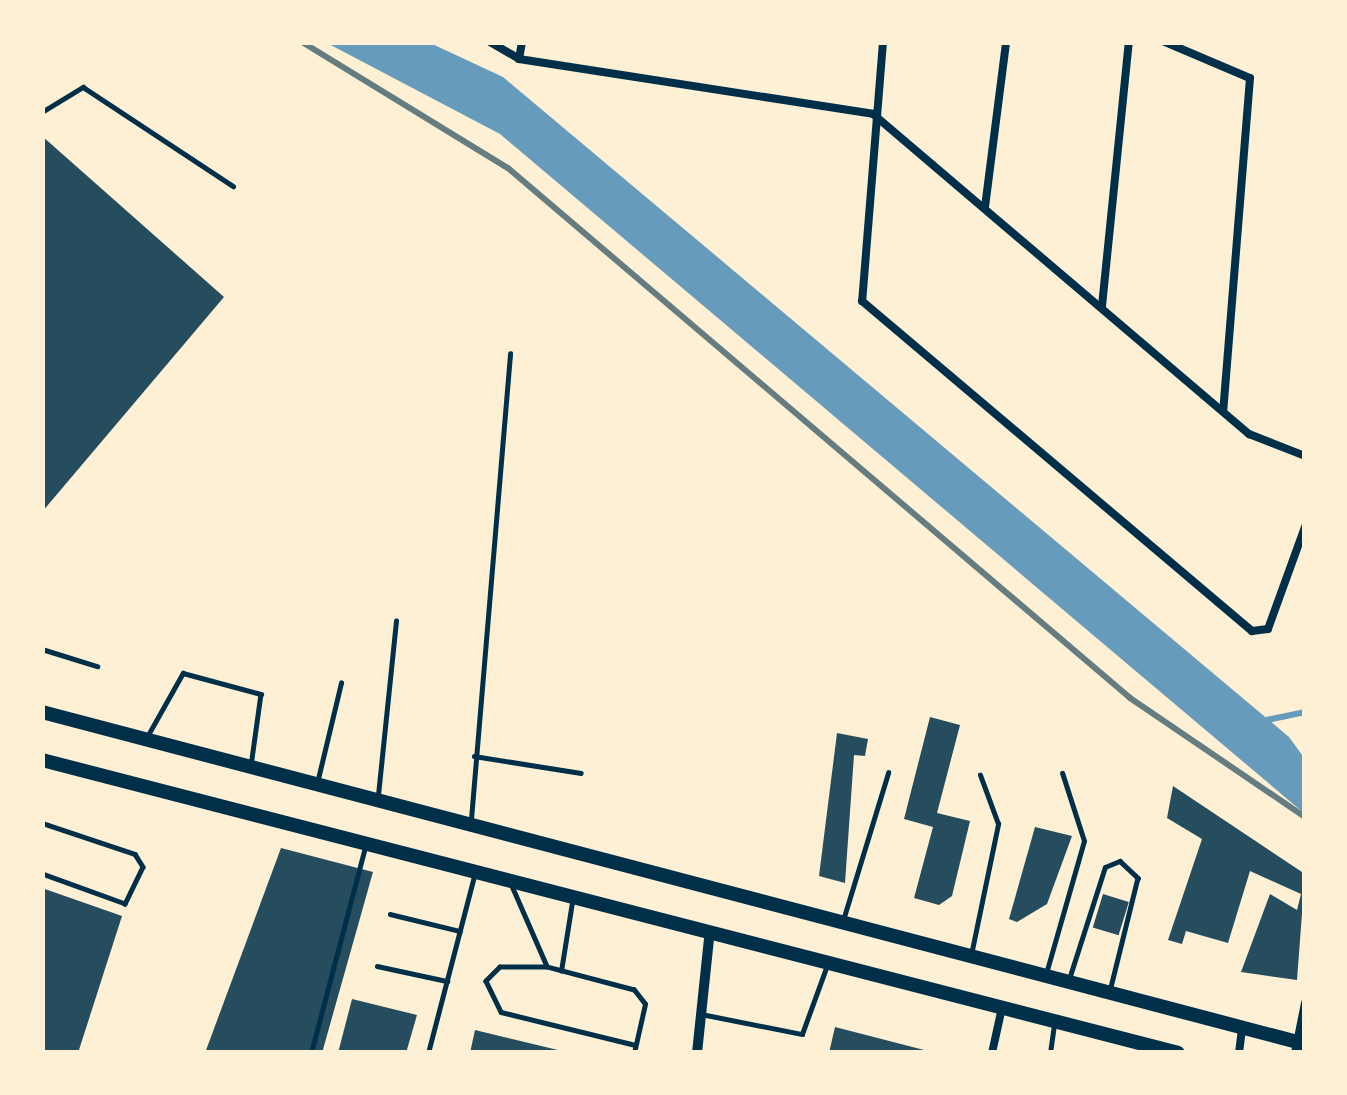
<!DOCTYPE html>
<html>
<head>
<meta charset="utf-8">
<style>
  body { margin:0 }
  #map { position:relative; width:1347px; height:1095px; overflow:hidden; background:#fdf0d5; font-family:Raleway,sans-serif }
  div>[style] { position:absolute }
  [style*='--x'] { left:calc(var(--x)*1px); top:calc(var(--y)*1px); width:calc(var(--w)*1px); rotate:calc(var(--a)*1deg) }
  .water>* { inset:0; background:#669bbc }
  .stream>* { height:6px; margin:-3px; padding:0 3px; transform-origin:3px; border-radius:3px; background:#669bbc }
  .building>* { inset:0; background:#264d5e; transform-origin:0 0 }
  .service>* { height:4.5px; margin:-2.25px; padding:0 2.25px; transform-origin:2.25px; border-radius:2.25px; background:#003049 }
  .minor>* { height:8px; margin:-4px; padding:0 4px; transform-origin:4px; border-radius:4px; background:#003049 }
  .tertiary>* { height:10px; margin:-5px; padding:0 5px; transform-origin:5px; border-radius:5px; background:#003049 }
  .trunk>* { height:14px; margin:-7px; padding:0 7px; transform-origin:7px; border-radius:7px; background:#003049 }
  .rail>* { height:6px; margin:-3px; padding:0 3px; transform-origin:3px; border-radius:3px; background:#657d81 }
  span { translate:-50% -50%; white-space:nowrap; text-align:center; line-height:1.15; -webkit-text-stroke:9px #fdf0d5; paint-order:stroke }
  .frame { position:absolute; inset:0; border:45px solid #fdf0d5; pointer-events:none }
</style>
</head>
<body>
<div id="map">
  <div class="water">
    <div style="clip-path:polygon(325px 42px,428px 42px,503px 77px,1289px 737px,1305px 759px,1305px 814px,500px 134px)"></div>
  </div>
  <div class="stream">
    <div style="--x:1262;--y:721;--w:44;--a:-11.8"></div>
  </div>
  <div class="building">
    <div style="clip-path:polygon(42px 136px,224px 297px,42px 512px)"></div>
    <div style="clip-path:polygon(930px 717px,960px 725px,937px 813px,970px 821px,952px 896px,939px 905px,914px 898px,933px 827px,904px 819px)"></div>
    <div style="clip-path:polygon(837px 733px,868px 739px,865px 756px,854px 755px,845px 883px,819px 876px)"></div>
    <div style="clip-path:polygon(1173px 786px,1305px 874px,1297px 980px,1241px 972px,1270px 894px,1297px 910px,1301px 894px,1250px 871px,1228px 943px,1186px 931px,1182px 944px,1168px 940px,1202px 839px,1167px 818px)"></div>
    <div style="clip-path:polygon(1035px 827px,1072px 836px,1047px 904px,1017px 922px,1009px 919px)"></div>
    <div style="clip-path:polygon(281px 848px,373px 872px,322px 1053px,205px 1053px)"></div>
    <div style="clip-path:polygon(42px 888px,122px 916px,78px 1053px,42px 1053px)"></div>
    <div style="left:1103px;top:894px;width:27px;height:35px;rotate:17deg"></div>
    <div style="clip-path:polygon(352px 999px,417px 1015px,406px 1053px,338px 1053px)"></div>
    <div style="clip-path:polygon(835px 1027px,928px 1051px,928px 1053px,829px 1053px)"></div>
    <div style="clip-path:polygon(475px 1030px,562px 1051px,562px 1053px,470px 1053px)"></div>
  </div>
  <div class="service">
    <div style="--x:42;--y:112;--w:48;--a:-31.4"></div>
    <div style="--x:83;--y:87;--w:180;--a:33.4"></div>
    <div style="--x:42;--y:649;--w:58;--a:17.2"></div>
    <div style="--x:148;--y:735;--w:71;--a:-60.6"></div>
    <div style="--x:183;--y:673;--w:81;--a:15.1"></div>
    <div style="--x:261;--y:694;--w:73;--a:97.9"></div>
    <div style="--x:474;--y:756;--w:108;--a:9"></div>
    <div style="--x:317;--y:783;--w:103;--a:-76.5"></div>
    <div style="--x:378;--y:795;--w:175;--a:-84.1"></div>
    <div style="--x:471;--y:819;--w:467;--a:-85.2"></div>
    <div style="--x:42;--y:823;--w:98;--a:18.4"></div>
    <div style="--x:135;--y:854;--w:15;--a:58"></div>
    <div style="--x:143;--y:867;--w:41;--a:115.9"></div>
    <div style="--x:125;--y:904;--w:88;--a:-160.1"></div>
    <div style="--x:512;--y:886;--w:87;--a:66.4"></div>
    <div style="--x:390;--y:914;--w:72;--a:13.7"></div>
    <div style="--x:844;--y:917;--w:151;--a:-73"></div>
    <div style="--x:972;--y:950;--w:129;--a:-78.3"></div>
    <div style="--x:998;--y:824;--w:52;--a:-110.2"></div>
    <div style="--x:377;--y:966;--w:72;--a:12.1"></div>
    <div style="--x:1047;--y:970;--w:134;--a:-74"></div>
    <div style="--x:1084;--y:841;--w:71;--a:-107.9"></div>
    <div style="--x:561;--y:971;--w:70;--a:-80.9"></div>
    <div style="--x:1070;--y:976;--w:114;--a:-72.2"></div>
    <div style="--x:1105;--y:867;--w:16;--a:-22"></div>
    <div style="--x:1120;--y:861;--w:25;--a:43"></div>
    <div style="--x:1138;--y:878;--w:112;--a:103.9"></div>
    <div style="--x:701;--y:1014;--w:103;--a:11.2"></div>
    <div style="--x:802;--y:1034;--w:70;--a:-70"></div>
    <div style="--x:311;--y:1053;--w:213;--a:-75.3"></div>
    <div style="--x:428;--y:1053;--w:183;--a:-75.4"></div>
    <div style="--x:634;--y:1053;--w:50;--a:-77.3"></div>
    <div style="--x:645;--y:1004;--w:18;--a:-128"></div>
    <div style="--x:634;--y:990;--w:90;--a:-165.2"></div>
    <div style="--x:547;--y:967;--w:47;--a:180"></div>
    <div style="--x:500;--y:967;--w:20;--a:135"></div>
    <div style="--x:486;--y:981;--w:34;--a:64"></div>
    <div style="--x:501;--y:1012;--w:138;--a:13.8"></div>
    <div style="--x:1050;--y:1053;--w:28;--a:-82"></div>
  </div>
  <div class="minor">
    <div style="--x:490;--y:42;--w:34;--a:30"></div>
    <div style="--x:519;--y:59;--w:358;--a:8.8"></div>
    <div style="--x:873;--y:114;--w:494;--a:40.4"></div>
    <div style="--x:1249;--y:434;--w:60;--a:21.4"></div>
    <div style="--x:883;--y:42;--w:260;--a:94.6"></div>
    <div style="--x:862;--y:301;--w:511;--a:40.24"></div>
    <div style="--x:1252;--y:631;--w:16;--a:-7"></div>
    <div style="--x:1268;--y:629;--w:109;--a:-70.1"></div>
    <div style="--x:1165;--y:42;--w:92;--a:23"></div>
    <div style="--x:1250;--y:78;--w:333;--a:94.6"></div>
    <div style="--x:519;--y:59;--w:17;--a:-80"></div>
    <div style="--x:985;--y:207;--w:166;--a:-82.7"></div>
    <div style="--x:1102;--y:306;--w:265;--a:-84.2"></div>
    <div style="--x:992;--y:1053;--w:42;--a:-77.6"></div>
    <div style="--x:1239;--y:1053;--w:23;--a:-83"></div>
    <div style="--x:1295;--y:1053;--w:51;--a:-78.7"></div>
  </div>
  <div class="tertiary">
    <div style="--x:697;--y:1053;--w:115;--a:-84"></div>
  </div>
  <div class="trunk">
    <div style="--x:42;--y:712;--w:1306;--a:14.73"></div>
    <div style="--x:42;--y:760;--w:1173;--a:14.46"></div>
  </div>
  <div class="rail">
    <div style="--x:302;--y:42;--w:241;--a:31.5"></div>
    <div style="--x:508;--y:168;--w:817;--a:40.43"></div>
    <div style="--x:1130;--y:698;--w:212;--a:34.2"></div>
  </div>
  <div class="frame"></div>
</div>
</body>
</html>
